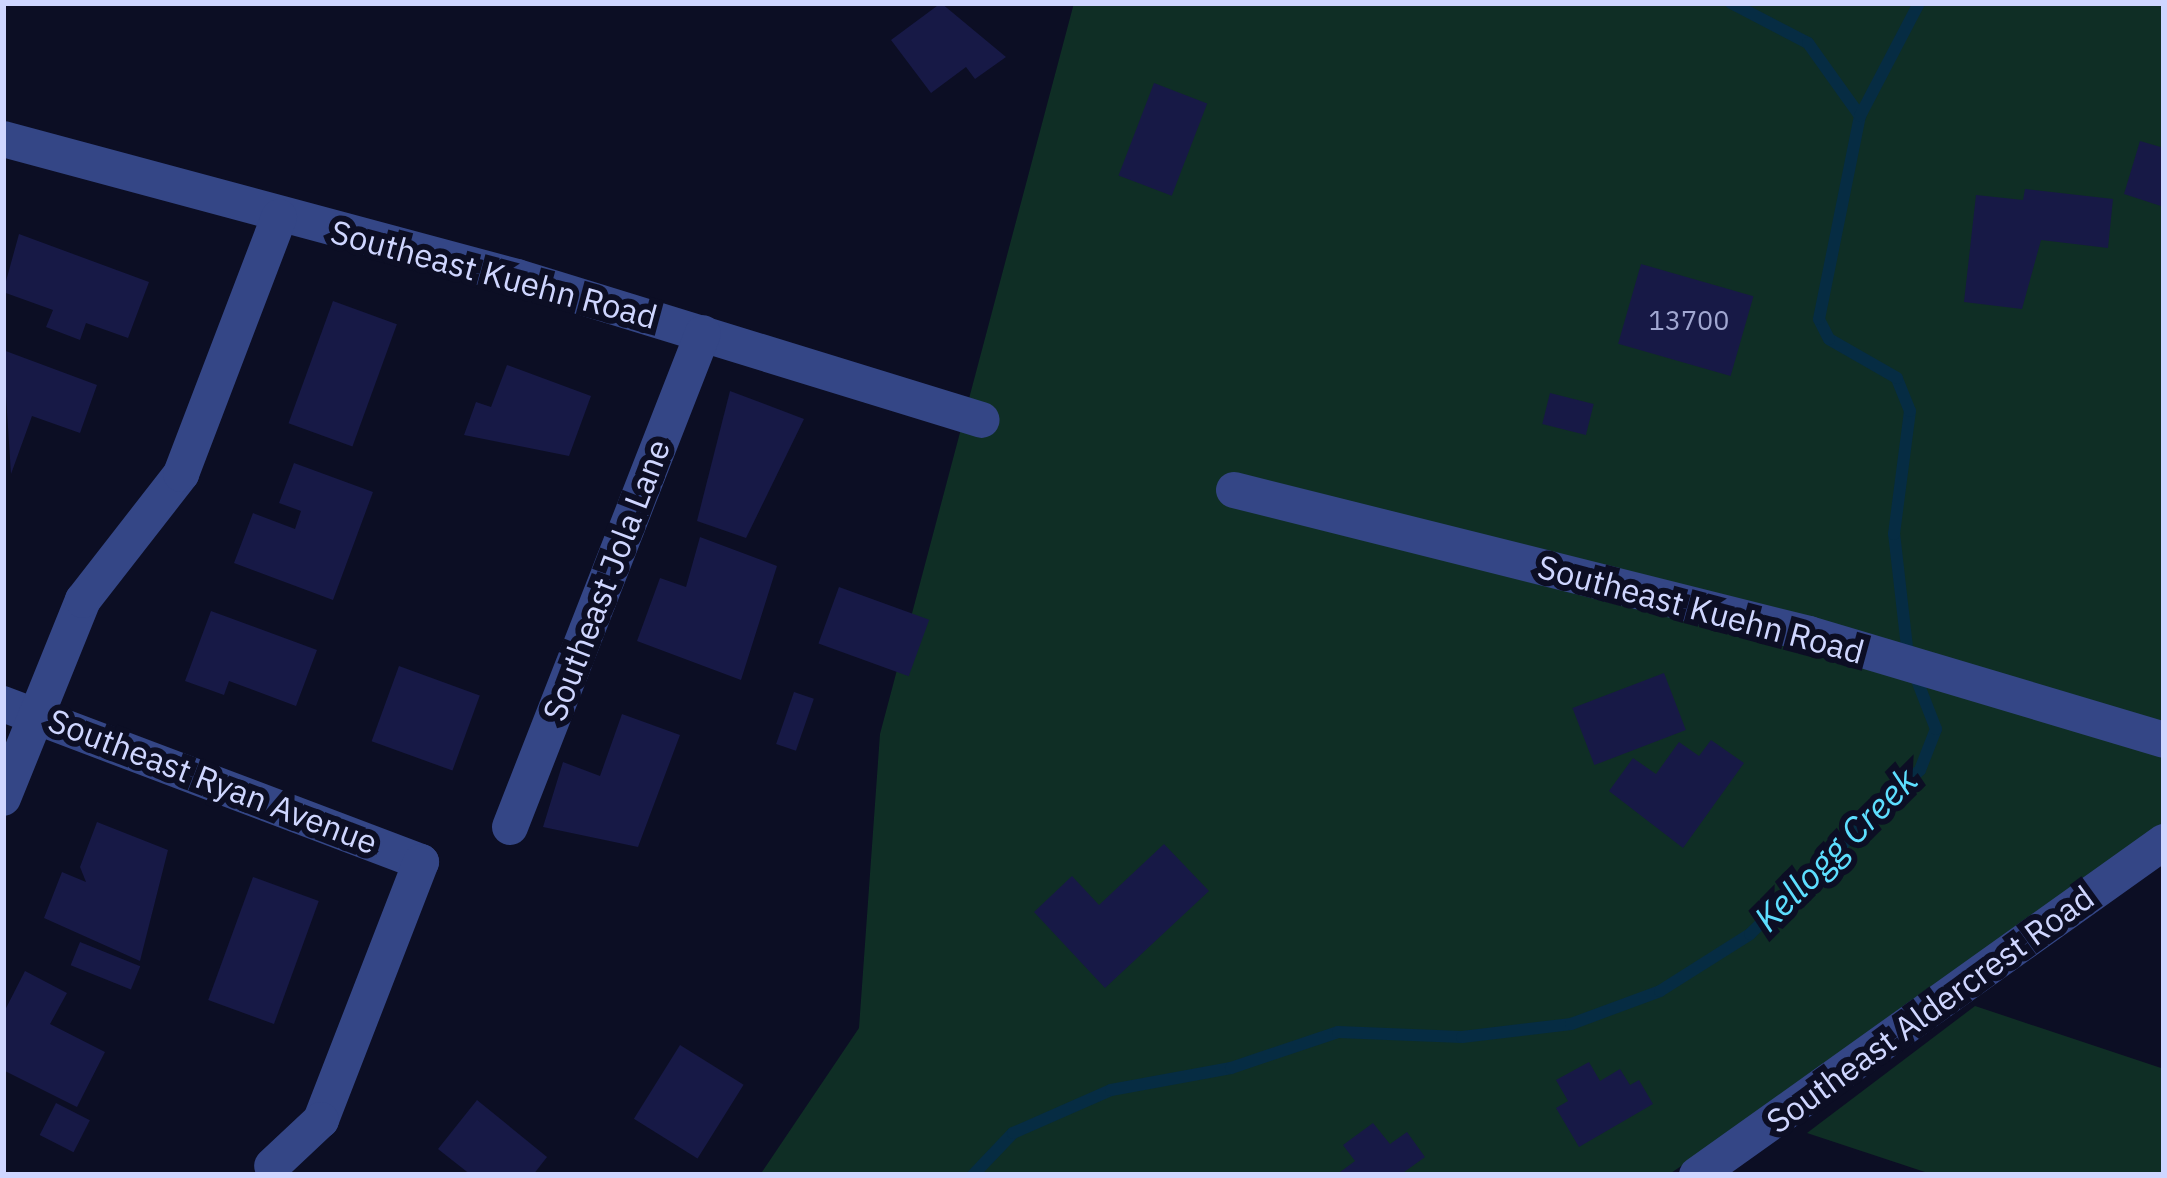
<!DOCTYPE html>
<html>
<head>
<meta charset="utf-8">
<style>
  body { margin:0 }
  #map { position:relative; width:2167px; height:1178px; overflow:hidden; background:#0c0e24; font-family:"IBM Plex Sans",sans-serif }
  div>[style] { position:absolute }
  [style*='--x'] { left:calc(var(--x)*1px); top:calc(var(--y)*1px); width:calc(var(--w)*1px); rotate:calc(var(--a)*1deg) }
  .green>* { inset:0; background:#0f2e25 }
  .stream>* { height:12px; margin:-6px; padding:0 6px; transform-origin:6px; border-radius:6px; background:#062c43 }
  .building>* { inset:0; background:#171946; transform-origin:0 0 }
  .minor>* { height:36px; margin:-18px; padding:0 18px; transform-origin:18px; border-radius:18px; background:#344686 }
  span { translate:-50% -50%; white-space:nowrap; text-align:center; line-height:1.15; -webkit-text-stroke:12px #0c0e24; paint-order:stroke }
  .number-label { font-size:27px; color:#a1a7d1 }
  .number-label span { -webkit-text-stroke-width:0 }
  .street-label { font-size:33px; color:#cfd6ff }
  .water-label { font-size:36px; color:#5ddeff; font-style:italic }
  .frame { position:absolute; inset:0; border:6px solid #cfd6ff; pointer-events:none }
</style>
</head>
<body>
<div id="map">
  <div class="green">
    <div style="clip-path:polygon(1074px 3px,2164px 3px,2164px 838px,1668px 1175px,760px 1175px,859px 1028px,880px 734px)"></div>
    <div style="clip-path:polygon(1975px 1006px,2164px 1069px,2164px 1175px,1934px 1175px,1807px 1133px)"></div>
  </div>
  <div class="stream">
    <div style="--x:1731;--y:3;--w:87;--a:27.5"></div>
    <div style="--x:1808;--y:43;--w:90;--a:54.5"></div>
    <div style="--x:1908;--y:656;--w:123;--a:-96.5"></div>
    <div style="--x:1894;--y:534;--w:124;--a:-82.6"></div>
    <div style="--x:1910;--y:411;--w:35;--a:-112"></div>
    <div style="--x:1897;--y:378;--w:78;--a:-150.2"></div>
    <div style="--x:1829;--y:339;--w:22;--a:-117"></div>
    <div style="--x:1819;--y:319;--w:207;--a:-78.6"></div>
    <div style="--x:1860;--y:116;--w:127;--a:-62.4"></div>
    <div style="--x:973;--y:1175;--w:58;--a:-46.4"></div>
    <div style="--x:1013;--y:1133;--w:107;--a:-23.7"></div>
    <div style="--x:1111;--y:1090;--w:122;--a:-10.4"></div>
    <div style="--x:1231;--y:1068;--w:113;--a:-18.6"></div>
    <div style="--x:1338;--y:1032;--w:124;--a:2.3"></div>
    <div style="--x:1462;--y:1037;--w:110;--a:-6.8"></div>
    <div style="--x:1571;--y:1024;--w:95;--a:-20.3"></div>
    <div style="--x:1660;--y:991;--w:107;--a:-32.3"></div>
    <div style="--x:1750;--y:934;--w:236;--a:-44"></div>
    <div style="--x:1920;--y:770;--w:44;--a:-68.7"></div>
    <div style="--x:1936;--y:729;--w:58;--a:-111.3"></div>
  </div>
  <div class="building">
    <div style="clip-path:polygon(941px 3px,1006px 57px,975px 79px,966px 67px,931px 93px,891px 40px)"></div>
    <div style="left:1154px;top:83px;width:57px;height:99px;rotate:21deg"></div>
    <div style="clip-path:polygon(2140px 141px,2164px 148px,2164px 207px,2124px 194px)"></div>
    <div style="clip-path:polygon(2025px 189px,2113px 199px,2108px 248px,2041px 240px,2022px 309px,1964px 302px,1976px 195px,2023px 200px)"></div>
    <div style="clip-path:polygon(19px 234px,149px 282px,128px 338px,86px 323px,80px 340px,46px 327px,53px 310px,3px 292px)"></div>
    <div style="left:1641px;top:264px;width:117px;height:83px;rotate:16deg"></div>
    <div style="left:333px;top:301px;width:68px;height:130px;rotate:20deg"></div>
    <div style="clip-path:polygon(3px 350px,97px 385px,80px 433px,32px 416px,11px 474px)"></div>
    <div style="clip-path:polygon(507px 365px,591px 396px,569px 456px,464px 435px,476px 402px,491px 407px)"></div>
    <div style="clip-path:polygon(730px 391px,804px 419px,746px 538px,697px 521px)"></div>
    <div style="left:1550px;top:393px;width:45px;height:32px;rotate:14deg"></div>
    <div style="clip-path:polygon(294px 463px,373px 492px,333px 600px,234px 563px,253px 513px,295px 529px,301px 511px,279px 503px)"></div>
    <div style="clip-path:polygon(700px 537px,777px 566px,741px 680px,637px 641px,660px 578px,686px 587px)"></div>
    <div style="left:839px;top:587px;width:96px;height:60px;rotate:20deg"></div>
    <div style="clip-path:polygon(211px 611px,317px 650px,296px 706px,229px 681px,224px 695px,185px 681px)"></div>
    <div style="left:399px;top:666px;width:86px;height:80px;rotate:20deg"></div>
    <div style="left:1664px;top:673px;width:61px;height:98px;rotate:69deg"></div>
    <div style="left:794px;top:692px;width:21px;height:55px;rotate:19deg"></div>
    <div style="clip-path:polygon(622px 714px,680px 735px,638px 847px,543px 827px,563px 762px,600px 776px)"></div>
    <div style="clip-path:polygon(1711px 740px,1744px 763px,1683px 848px,1609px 791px,1633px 758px,1656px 774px,1679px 742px,1699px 756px)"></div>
    <div style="clip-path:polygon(97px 822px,168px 850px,140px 961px,44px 918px,62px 872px,86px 882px,80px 867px)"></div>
    <div style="clip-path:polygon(1164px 844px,1209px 891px,1105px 988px,1034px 912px,1072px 876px,1099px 905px)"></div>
    <div style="left:253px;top:877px;width:70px;height:131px;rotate:20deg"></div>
    <div style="left:80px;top:942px;width:65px;height:25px;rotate:22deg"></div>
    <div style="clip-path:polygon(25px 971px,67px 993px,50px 1024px,105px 1052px,77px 1107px,3px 1070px,3px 1014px)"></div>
    <div style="left:680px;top:1045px;width:75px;height:87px;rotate:32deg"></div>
    <div style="clip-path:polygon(1589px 1062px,1600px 1081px,1620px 1069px,1630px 1085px,1639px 1080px,1653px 1104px,1579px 1147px,1556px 1108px,1568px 1101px,1556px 1080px)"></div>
    <div style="clip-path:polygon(477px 1100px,547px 1157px,533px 1175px,471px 1175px,438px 1149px)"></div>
    <div style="left:56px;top:1103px;width:38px;height:36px;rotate:27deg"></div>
    <div style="clip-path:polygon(1373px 1123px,1390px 1144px,1407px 1132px,1425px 1157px,1400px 1175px,1336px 1175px,1355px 1161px,1343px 1145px)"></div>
  </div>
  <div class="minor">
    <div style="--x:3;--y:139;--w:532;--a:15.03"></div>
    <div style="--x:517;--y:277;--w:486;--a:17.1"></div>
    <div style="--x:1234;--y:490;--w:593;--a:14.06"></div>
    <div style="--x:1809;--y:634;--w:370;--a:16.6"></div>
    <div style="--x:3;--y:704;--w:447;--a:20.7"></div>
    <div style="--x:421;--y:862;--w:277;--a:111.2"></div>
    <div style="--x:321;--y:1120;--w:67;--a:136.8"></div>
    <div style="--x:3;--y:798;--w:214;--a:-68"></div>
    <div style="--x:83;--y:600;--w:160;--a:-52.1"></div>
    <div style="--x:181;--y:474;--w:275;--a:-69.1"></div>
    <div style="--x:510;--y:827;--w:530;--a:-68.66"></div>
    <div style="--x:1697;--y:1175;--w:574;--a:-35.49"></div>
  </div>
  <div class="number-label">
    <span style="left:1689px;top:320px">13700</span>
  </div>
  <div class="street-label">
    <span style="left:494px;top:274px;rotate:15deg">Southeast Kuehn Road</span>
    <span style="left:606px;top:580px;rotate:-69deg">Southeast Jola Lane</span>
    <span style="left:1701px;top:609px;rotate:15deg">Southeast Kuehn Road</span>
    <span style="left:213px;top:781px;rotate:21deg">Southeast Ryan Avenue</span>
    <span style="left:1930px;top:1009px;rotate:-36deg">Southeast Aldercrest Road</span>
  </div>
  <div class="water-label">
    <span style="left:1835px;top:849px;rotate:-45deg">Kellogg Creek</span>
  </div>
  <div class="frame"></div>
</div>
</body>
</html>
